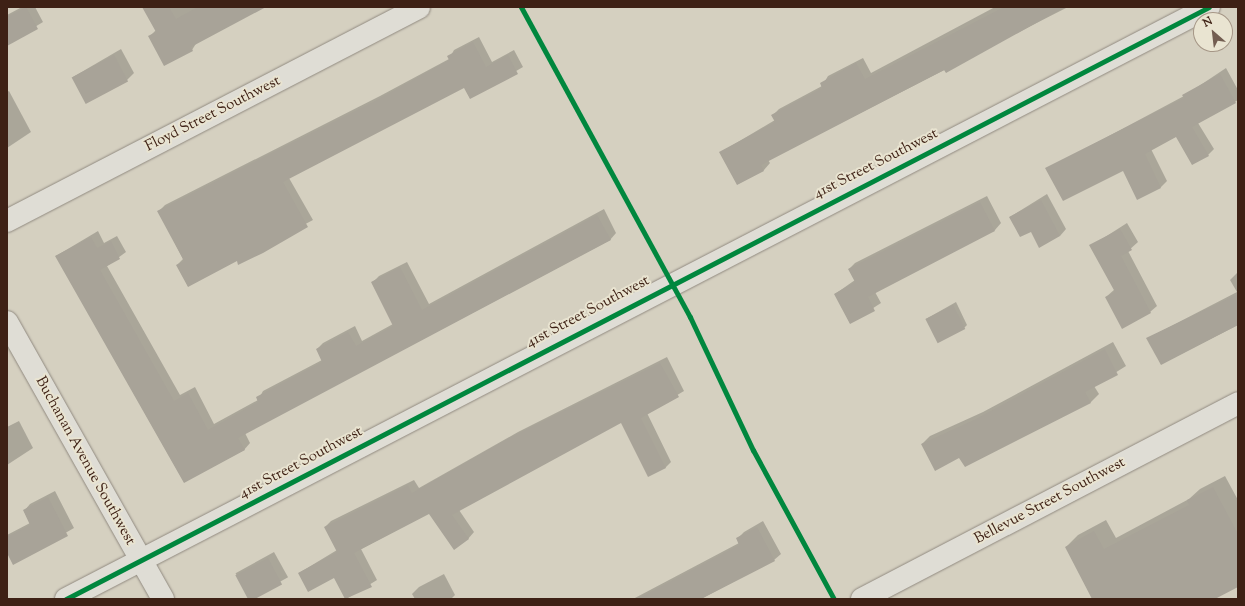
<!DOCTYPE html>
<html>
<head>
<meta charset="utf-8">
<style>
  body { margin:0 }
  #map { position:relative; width:1245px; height:606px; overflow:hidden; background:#d5d0c0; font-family:"Sorts Mill Goudy",serif }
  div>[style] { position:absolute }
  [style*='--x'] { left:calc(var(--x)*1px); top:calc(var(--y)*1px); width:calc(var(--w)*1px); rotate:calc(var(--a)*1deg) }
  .shadow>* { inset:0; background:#0003; transform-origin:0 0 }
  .building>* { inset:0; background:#a8a398; transform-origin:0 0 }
  .roads { filter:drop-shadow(0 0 1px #918a80) drop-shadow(0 0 1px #918a80) }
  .minor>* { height:22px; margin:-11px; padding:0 11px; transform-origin:11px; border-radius:11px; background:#dfddd5 }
  .cycleway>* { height:5px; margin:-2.5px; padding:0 2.5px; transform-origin:2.5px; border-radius:2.5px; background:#00873e }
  span { translate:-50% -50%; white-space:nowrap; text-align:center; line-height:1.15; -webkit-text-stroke:4px #e9e4d1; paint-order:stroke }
  .street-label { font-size:15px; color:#3e2115 }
  .frame { position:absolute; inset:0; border:8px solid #3e2115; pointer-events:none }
  .north { position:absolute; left:1193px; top:12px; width:40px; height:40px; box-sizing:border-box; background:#e9e4d1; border:1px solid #a59686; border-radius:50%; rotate:332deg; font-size:11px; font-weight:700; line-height:16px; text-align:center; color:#3e2115 }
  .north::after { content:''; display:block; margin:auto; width:14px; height:18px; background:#735e51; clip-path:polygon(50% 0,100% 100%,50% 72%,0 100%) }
</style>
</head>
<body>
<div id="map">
  <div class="shadow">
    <div style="clip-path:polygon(22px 7px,35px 7px,43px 22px,7px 44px,7px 15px)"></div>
    <div style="clip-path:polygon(143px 7px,250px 7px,197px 42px,192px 50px,149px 37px,156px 30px)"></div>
    <div style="clip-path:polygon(995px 7px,1068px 7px,768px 160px,770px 163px,764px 170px,738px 184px,721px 152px,775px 120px,773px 115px,779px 109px,822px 86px,828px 76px,863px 58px,871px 73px)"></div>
    <div style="clip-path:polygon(479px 37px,492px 62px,514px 50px,523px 67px,470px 98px,464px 86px,289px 178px,313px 220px,188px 286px,177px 265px,183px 259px,159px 211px,165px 205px,380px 96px,449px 59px,454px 50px)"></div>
    <div style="clip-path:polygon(121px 49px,134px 73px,127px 80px,73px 77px)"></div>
    <div style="clip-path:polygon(1226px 68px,1238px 90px,1238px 100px,1198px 123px,1214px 149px,1208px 155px,1177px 136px,1151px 149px,1167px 181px,1161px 187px,1138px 198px,1124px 170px,1047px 169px,1184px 96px)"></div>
    <div style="clip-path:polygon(9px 91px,31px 132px,7px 148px,7px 92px)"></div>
    <div style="clip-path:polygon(1047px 194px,1066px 229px,1060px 236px,1031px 230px,1010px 217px)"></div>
    <div style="clip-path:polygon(987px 196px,1001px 223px,995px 230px,875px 292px,881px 303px,850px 323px,835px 294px,855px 280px,849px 269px,855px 263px)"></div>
    <div style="clip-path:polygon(604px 209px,616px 233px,610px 240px,245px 433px,250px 443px,244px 450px,184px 482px,56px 256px,98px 231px,104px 243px,117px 236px,126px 252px,107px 266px,180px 395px,195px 387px,214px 424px,258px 400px,263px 391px,322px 360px,317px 349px,323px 343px,355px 326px,362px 341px,393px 324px,372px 283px,379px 276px,407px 262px,429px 304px)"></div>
    <div style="clip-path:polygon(1127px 223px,1138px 242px,1128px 251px,1157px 306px,1150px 312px,1106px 297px,1115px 289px,1091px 246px)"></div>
    <div style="clip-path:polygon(1237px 273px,1238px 325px,1161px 364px,1148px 338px,1237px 292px,1230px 280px)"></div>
    <div style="clip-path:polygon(956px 302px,967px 325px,964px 328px,926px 319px)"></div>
    <div style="clip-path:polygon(1113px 342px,1126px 366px,1094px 386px,1099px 394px,1091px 402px,965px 466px,960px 456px,922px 444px,930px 436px,983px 412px)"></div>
    <div style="clip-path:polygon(667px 357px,684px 391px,647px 413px,671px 462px,665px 468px,621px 421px,459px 510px,474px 532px,468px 539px,429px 513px,361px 549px,377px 580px,346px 599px,334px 577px,299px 573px,337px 550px,325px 527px,331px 521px,414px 480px,419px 488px,518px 432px)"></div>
    <div style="clip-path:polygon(19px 421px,33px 448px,7px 465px,7px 427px)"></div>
    <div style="clip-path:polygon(1225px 476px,1238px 500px,1238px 586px,1213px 599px,1093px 599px,1066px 547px,1078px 535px,1106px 520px,1116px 538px,1189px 499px,1200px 489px)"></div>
    <div style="clip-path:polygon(55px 491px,74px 528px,13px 563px,7px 551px,7px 535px,30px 523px,24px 511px,30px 504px)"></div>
    <div style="clip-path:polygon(763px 521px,781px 554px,774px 560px,701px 599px,633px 599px,739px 543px,737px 539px,744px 532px)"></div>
    <div style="left:274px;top:552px;width:29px;height:44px;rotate:61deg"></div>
    <div style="clip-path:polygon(444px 574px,455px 595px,451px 599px,415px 599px,412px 594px,419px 587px)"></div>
  </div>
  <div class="building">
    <div style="clip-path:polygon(26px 7px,38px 29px,7px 46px,7px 17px)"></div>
    <div style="clip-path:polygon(142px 7px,169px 7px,176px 19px,198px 7px,266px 7px,191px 47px,193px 51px,164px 66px,148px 36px,156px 32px)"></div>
    <div style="clip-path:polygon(1004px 7px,1065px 7px,946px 73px,944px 70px,761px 165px,764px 171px,737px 185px,719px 152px,775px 122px,771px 115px,822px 88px,820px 83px,856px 63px,865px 79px)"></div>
    <div style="clip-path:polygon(473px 42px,486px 67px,508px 55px,518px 74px,470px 99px,464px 88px,283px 182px,308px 227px,263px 253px,238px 265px,237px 261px,188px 287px,176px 265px,184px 261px,157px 211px,373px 102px,449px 60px,447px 56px)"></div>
    <div style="left:114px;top:55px;width:30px;height:48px;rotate:62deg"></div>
    <div style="clip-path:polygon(1220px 74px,1236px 103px,1192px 127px,1209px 156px,1192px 165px,1176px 137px,1145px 154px,1161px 188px,1137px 200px,1123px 171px,1063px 201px,1045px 168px,1184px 98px,1182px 95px)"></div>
    <div style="clip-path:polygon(1041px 200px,1060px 236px,1039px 248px,1031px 232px,1020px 237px,1009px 217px)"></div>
    <div style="clip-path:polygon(980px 202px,995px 231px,868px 297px,875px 311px,850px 324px,834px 294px,855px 282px,848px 269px)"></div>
    <div style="clip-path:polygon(597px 215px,611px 240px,238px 438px,245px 450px,184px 483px,55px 256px,91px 237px,97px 248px,111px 241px,120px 259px,100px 270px,174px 401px,188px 393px,208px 430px,258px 402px,256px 397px,322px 362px,316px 349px,348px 332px,356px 346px,393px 326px,371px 282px,400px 267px,422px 310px)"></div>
    <div style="clip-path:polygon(1120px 229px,1132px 250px,1121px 256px,1151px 313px,1122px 329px,1105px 297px,1115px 292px,1089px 245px)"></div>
    <div style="clip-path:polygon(1238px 294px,1238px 325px,1161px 365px,1146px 338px)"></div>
    <div style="left:953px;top:305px;width:27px;height:31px;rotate:63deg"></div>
    <div style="clip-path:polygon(1105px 349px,1118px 375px,1085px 392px,1091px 403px,965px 467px,959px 458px,935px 471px,921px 444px,974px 420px)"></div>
    <div style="clip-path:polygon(660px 363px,679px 397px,641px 418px,666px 468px,648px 477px,621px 423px,452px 515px,469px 539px,454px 550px,429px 514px,354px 553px,372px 587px,345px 599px,334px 578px,308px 592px,298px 573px,337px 552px,324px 527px,408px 485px,412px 493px,511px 437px)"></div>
    <div style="clip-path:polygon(1213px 487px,1238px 534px,1238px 587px,1215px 599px,1092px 599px,1065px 547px,1094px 531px,1104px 549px,1189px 505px,1187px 500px)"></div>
    <div style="clip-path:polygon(48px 497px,68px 536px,13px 565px,7px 553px,7px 537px,30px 525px,23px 510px)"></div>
    <div style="clip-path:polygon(757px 527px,775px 561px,701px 599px,637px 599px,739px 545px,736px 538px)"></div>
    <div style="left:268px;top:558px;width:30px;height:37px;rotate:62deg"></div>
  </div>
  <div class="roads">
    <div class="minor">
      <div style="--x:7;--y:221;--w:464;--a:-27.4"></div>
      <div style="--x:7;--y:322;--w:318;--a:60.6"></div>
      <div style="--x:66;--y:599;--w:1287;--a:-27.38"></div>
      <div style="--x:862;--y:599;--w:424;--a:-27.5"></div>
    </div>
  </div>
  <div class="cycleway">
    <div style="--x:521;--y:7;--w:353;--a:61.4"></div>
    <div style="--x:690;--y:317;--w:147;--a:64.7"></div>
    <div style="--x:753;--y:450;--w:170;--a:61.5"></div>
    <div style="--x:66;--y:599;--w:1287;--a:-27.38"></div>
  </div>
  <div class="street-label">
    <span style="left:213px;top:114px;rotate:-27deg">Floyd Street Southwest</span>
    <span style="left:876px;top:164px;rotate:-27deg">41st Street Southwest</span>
    <span style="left:588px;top:312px;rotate:-28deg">41st Street Southwest</span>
    <span style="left:85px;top:461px;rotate:61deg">Buchanan Avenue Southwest</span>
    <span style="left:301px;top:463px;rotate:-28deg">41st Street Southwest</span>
    <span style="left:1050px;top:501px;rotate:-28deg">Bellevue Street Southwest</span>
  </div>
  <div class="frame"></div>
  <div class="north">N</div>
</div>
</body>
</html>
